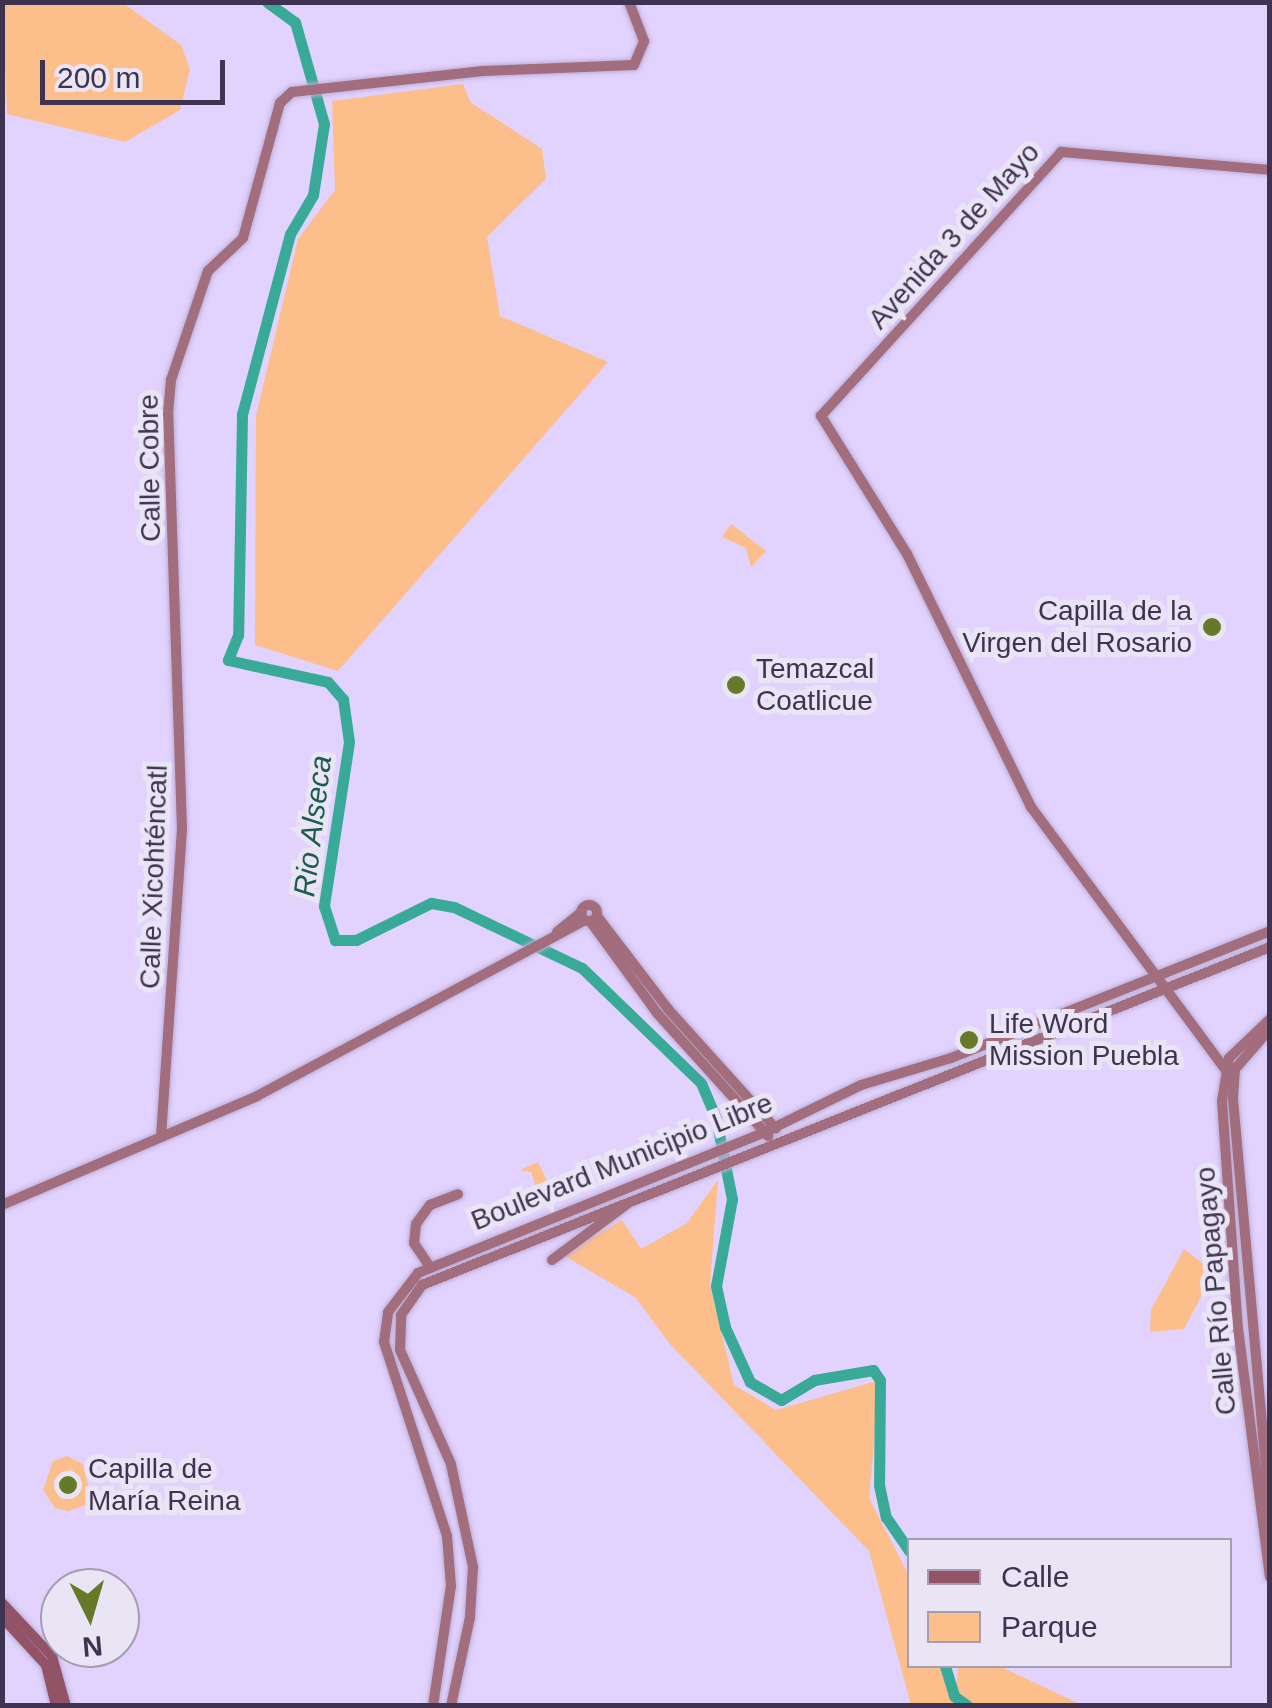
<!DOCTYPE html>
<html>
<head>
<meta charset="utf-8">
<style>
  body { margin:0 }
  #map { position:relative; width:1272px; height:1708px; overflow:hidden; background:#e1d2fe; font-family:Helvetica,sans-serif }
  div>[style] { position:absolute }
  [style*='--x'] { left:calc(var(--x)*1px); top:calc(var(--y)*1px); width:calc(var(--w)*1px); rotate:calc(var(--a)*1deg) }
  .green>* { inset:0; background:#fcbe8a }
  .river>* { height:11px; margin:-5.5px; padding:0 5.5px; transform-origin:5.5px; border-radius:5.5px; background:#39a998 }
  .roads { filter:drop-shadow(0 0 2px #bdafd8) drop-shadow(0 0 2px #bdafd8) }
  .secondary>* { height:10px; margin:-5px; padding:0 5px; transform-origin:5px; border-radius:5px; background:#a26d7c }
  .secondary>.ring { margin:-5px; padding:0; box-sizing:content-box; background:none; border:10px solid #a26d7c; border-radius:50% }
  .primary>* { height:10px; margin:-5px; padding:0 5px; transform-origin:5px; border-radius:5px; background:#925366 }
  .dots>* { width:28px; height:28px; translate:-50% -50%; box-sizing:border-box; border:5px solid #eae5f4; border-radius:50% }
  span { translate:-50% -50%; white-space:nowrap; text-align:center; line-height:1.15; -webkit-text-stroke:10px #eae5f4; paint-order:stroke }
  .street-label { font-size:28px; color:#3e3350 }
  .poi-label { font-size:28px; color:#3e3350 }
  .right { translate:-100% -50%; text-align:right }
  .left { translate:0 -50%; text-align:left }
  .water-label { font-size:30px; color:#1d5a50; font-style:italic }
  .frame { position:absolute; inset:0; border:5px solid #3e3350; pointer-events:none }
  .legend { position:absolute; left:907px; top:1538px; width:325px; height:130px; box-sizing:border-box; background:#eae5f4; border:2px solid #a59eb2; margin:0; padding:12px 18px; list-style:none; font-size:30px; color:#3e3350 }
  .legend li { display:flex; align-items:center; gap:20px; height:50px }
  .legend b { width:50px; border:2px solid #a59eb2 }
  .north { position:absolute; left:40px; top:1568px; width:100px; height:100px; box-sizing:border-box; background:#eae5f4; border:2px solid #a59eb2; border-radius:50%; rotate:175deg; font-size:28px; font-weight:700; line-height:40px; text-align:center; color:#3e3350 }
  .north::after { content:''; display:block; margin:auto; width:35px; height:45px; background:#667928; clip-path:polygon(50% 0,100% 100%,50% 72%,0 100%) }
  .scale { position:absolute; left:40px; top:60px; width:185px; height:45px; box-sizing:border-box; border:5px solid #3e3350; border-top:0; padding-left:12px; font-size:30px; line-height:35px; white-space:nowrap; color:#3e3350; -webkit-text-stroke:8px #eae5f4; paint-order:stroke }
</style>
</head>
<body>
<div id="map">
  <div class="green">
    <div style="clip-path:polygon(2px 3px,123px 3px,181px 45px,190px 69px,180px 110px,125px 142px,7px 114px)"></div>
    <div style="clip-path:polygon(463px 84px,470px 102px,542px 149px,546px 179px,487px 237px,500px 316px,608px 362px,338px 671px,255px 645px,256px 416px,298px 239px,335px 190px,332px 101px)"></div>
    <div style="clip-path:polygon(731px 524px,766px 551px,751px 567px,746px 548px,722px 537px)"></div>
    <div style="clip-path:polygon(538px 1162px,550px 1187px,547px 1201px,514px 1218px,515px 1210px,540px 1199px,531px 1172px,520px 1170px)"></div>
    <div style="clip-path:polygon(718px 1180px,710px 1285px,734px 1385px,776px 1410px,880px 1380px,869px 1498px,909px 1576px,910px 1666px,940px 1666px,958px 1705px,911px 1705px,869px 1551px,669px 1343px,636px 1298px,563px 1255px,622px 1220px,641px 1249px,687px 1223px)"></div>
    <div style="clip-path:polygon(1184px 1249px,1214px 1272px,1184px 1329px,1150px 1332px,1151px 1310px)"></div>
    <div style="clip-path:polygon(evenodd,67px 1456px,83px 1464px,92px 1503px,68px 1511px,55px 1508px,43px 1490px,53px 1461px,67px 1456px,71px 1469px,80px 1478px,73px 1497px,61px 1499px,56px 1486px,71px 1469px)"></div>
    <div style="clip-path:polygon(958px 1666px,999px 1666px,1082px 1705px,973px 1705px,956px 1692px)"></div>
  </div>
  <div class="river">
    <div style="--x:267;--y:2;--w:34;--a:36"></div>
    <div style="--x:295;--y:22;--w:106;--a:74.1"></div>
    <div style="--x:324;--y:124;--w:72;--a:98.8"></div>
    <div style="--x:313;--y:195;--w:45;--a:120.5"></div>
    <div style="--x:290;--y:234;--w:186;--a:104.9"></div>
    <div style="--x:242;--y:414;--w:221;--a:91"></div>
    <div style="--x:238;--y:635;--w:27;--a:112"></div>
    <div style="--x:228;--y:660;--w:102;--a:12.4"></div>
    <div style="--x:328;--y:682;--w:23;--a:49"></div>
    <div style="--x:343;--y:699;--w:43;--a:82.1"></div>
    <div style="--x:349;--y:742;--w:166;--a:98.7"></div>
    <div style="--x:324;--y:906;--w:36;--a:72"></div>
    <div style="--x:335;--y:940;--w:21;--a:0"></div>
    <div style="--x:356;--y:940;--w:84;--a:-26.3"></div>
    <div style="--x:431;--y:903;--w:23;--a:10"></div>
    <div style="--x:454;--y:907;--w:142;--a:25.5"></div>
    <div style="--x:582;--y:968;--w:165;--a:44"></div>
    <div style="--x:701;--y:1083;--w:39;--a:67"></div>
    <div style="--x:716;--y:1119;--w:82;--a:78.7"></div>
    <div style="--x:732;--y:1199;--w:88;--a:100.4"></div>
    <div style="--x:716;--y:1286;--w:42;--a:77.6"></div>
    <div style="--x:725;--y:1327;--w:60;--a:65.6"></div>
    <div style="--x:750;--y:1382;--w:36;--a:30"></div>
    <div style="--x:781;--y:1400;--w:39;--a:-31"></div>
    <div style="--x:814;--y:1380;--w:60;--a:-9.6"></div>
    <div style="--x:873;--y:1370;--w:12;--a:55"></div>
    <div style="--x:880;--y:1380;--w:105;--a:90.5"></div>
    <div style="--x:879;--y:1485;--w:33;--a:78"></div>
    <div style="--x:886;--y:1517;--w:42;--a:55.6"></div>
    <div style="--x:945;--y:1666;--w:31;--a:73"></div>
    <div style="--x:954;--y:1696;--w:17;--a:36"></div>
  </div>
  <div class="roads">
    <div class="secondary">
      <div class="ring" style="left:581px;top:905px;width:6px;height:6px"></div>
      <div style="--x:597;--y:916;--w:117;--a:52.6"></div>
      <div style="--x:668;--y:1009;--w:161;--a:48"></div>
      <div style="--x:590;--y:921;--w:114;--a:53.9"></div>
      <div style="--x:657;--y:1013;--w:166;--a:47.9"></div>
      <div style="--x:557;--y:932;--w:32;--a:-39"></div>
      <div style="--x:1270;--y:1019;--w:57;--a:136.4"></div>
      <div style="--x:1229;--y:1058;--w:44;--a:99.2"></div>
      <div style="--x:1222;--y:1101;--w:228;--a:86"></div>
      <div style="--x:1238;--y:1328;--w:251;--a:82.7"></div>
      <div style="--x:1270;--y:1029;--w:53;--a:131.2"></div>
      <div style="--x:1235;--y:1069;--w:30;--a:94"></div>
      <div style="--x:1233;--y:1099;--w:414;--a:84.9"></div>
      <div style="--x:1225;--y:1069;--w:326;--a:-126.5"></div>
      <div style="--x:1031;--y:807;--w:282;--a:-116.1"></div>
      <div style="--x:907;--y:554;--w:163;--a:-121.9"></div>
      <div style="--x:821;--y:416;--w:357;--a:-47.7"></div>
      <div style="--x:1061;--y:152;--w:210;--a:4.9"></div>
      <div style="--x:161;--y:1137;--w:309;--a:-86.1"></div>
      <div style="--x:182;--y:829;--w:415;--a:-91.9"></div>
      <div style="--x:168;--y:414;--w:34;--a:-85"></div>
      <div style="--x:171;--y:380;--w:115;--a:-71.3"></div>
      <div style="--x:208;--y:271;--w:48;--a:-43.3"></div>
      <div style="--x:243;--y:238;--w:140;--a:-74.7"></div>
      <div style="--x:280;--y:103;--w:16;--a:-43"></div>
      <div style="--x:292;--y:92;--w:192;--a:-6.3"></div>
      <div style="--x:483;--y:71;--w:151;--a:-2.3"></div>
      <div style="--x:634;--y:65;--w:26;--a:-67"></div>
      <div style="--x:644;--y:41;--w:42;--a:-111"></div>
      <div style="--x:2;--y:1205;--w:277;--a:-23.1"></div>
      <div style="--x:257;--y:1096;--w:372;--a:-28.2"></div>
      <div style="--x:552;--y:1260;--w:94;--a:-36.7"></div>
      <div style="--x:428;--y:1264;--w:25;--a:-124"></div>
      <div style="--x:414;--y:1243;--w:19;--a:-84"></div>
      <div style="--x:416;--y:1224;--w:24;--a:-54"></div>
      <div style="--x:430;--y:1205;--w:30;--a:-21"></div>
      <div style="--x:433;--y:1706;--w:121;--a:-81.5"></div>
      <div style="--x:451;--y:1586;--w:50;--a:-94.6"></div>
      <div style="--x:447;--y:1536;--w:204;--a:-108"></div>
      <div style="--x:384;--y:1342;--w:30;--a:-82"></div>
      <div style="--x:388;--y:1312;--w:49;--a:-52.4"></div>
      <div style="--x:418;--y:1273;--w:375;--a:-22.1"></div>
      <div style="--x:765;--y:1132;--w:107;--a:-26.1"></div>
      <div style="--x:861;--y:1085;--w:94;--a:-16.7"></div>
      <div style="--x:951;--y:1058;--w:343;--a:-21.7"></div>
      <div style="--x:451;--y:1706;--w:91;--a:-77.9"></div>
      <div style="--x:470;--y:1617;--w:50;--a:-86.6"></div>
      <div style="--x:473;--y:1567;--w:105;--a:-102.1"></div>
      <div style="--x:451;--y:1464;--w:125;--a:-114.1"></div>
      <div style="--x:400;--y:1350;--w:35;--a:-88"></div>
      <div style="--x:401;--y:1315;--w:37;--a:-55"></div>
      <div style="--x:422;--y:1285;--w:913;--a:-21.73"></div>
    </div>
    <div class="primary">
      <div style="--x:2;--y:1603;--w:73;--a:46.7"></div>
      <div style="--x:52;--y:1656;--w:52;--a:74.4"></div>
      <div style="--x:2;--y:1617;--w:65;--a:47.5"></div>
      <div style="--x:46;--y:1665;--w:42;--a:76.3"></div>
    </div>
  </div>
  <div class="dots">
    <div style="left:1212px;top:627px;background:#667928"></div>
    <div style="left:736px;top:685px;background:#667928"></div>
    <div style="left:969px;top:1040px;background:#667928"></div>
    <div style="left:68px;top:1485px;background:#667928"></div>
  </div>
  <div class="street-label">
    <span style="left:954px;top:236px;rotate:-48deg">Avenida 3 de Mayo</span>
    <span style="left:150px;top:468px;rotate:-91deg">Calle Cobre</span>
    <span style="left:154px;top:877px;rotate:-88deg">Calle Xicohténcatl</span>
    <span style="left:622px;top:1162px;rotate:-22deg">Boulevard Municipio Libre</span>
    <span style="left:1216px;top:1291px;rotate:-95deg">Calle Río Papagayo</span>
  </div>
  <div class="poi-label">
    <span class="right" style="left:1192px;top:627px">Capilla de la<br>Virgen del Rosario</span>
    <span class="left" style="left:756px;top:685px">Temazcal<br>Coatlicue</span>
    <span class="left" style="left:989px;top:1040px">Life Word<br>Mission Puebla</span>
    <span class="left" style="left:88px;top:1485px">Capilla de<br>María Reina</span>
  </div>
  <div class="water-label">
    <span style="left:313px;top:826px;rotate:-83deg">Rio Alseca</span>
  </div>
  <div class="frame"></div>
  <ul class="legend">
  <li><b style="height:12px;background:#925366"></b>Calle</li>
  <li><b style="height:28px;background:#fcbe8a"></b>Parque</li>
  </ul>
  <div class="north">N</div>
  <div class="scale">200 m</div>
</div>
</body>
</html>
